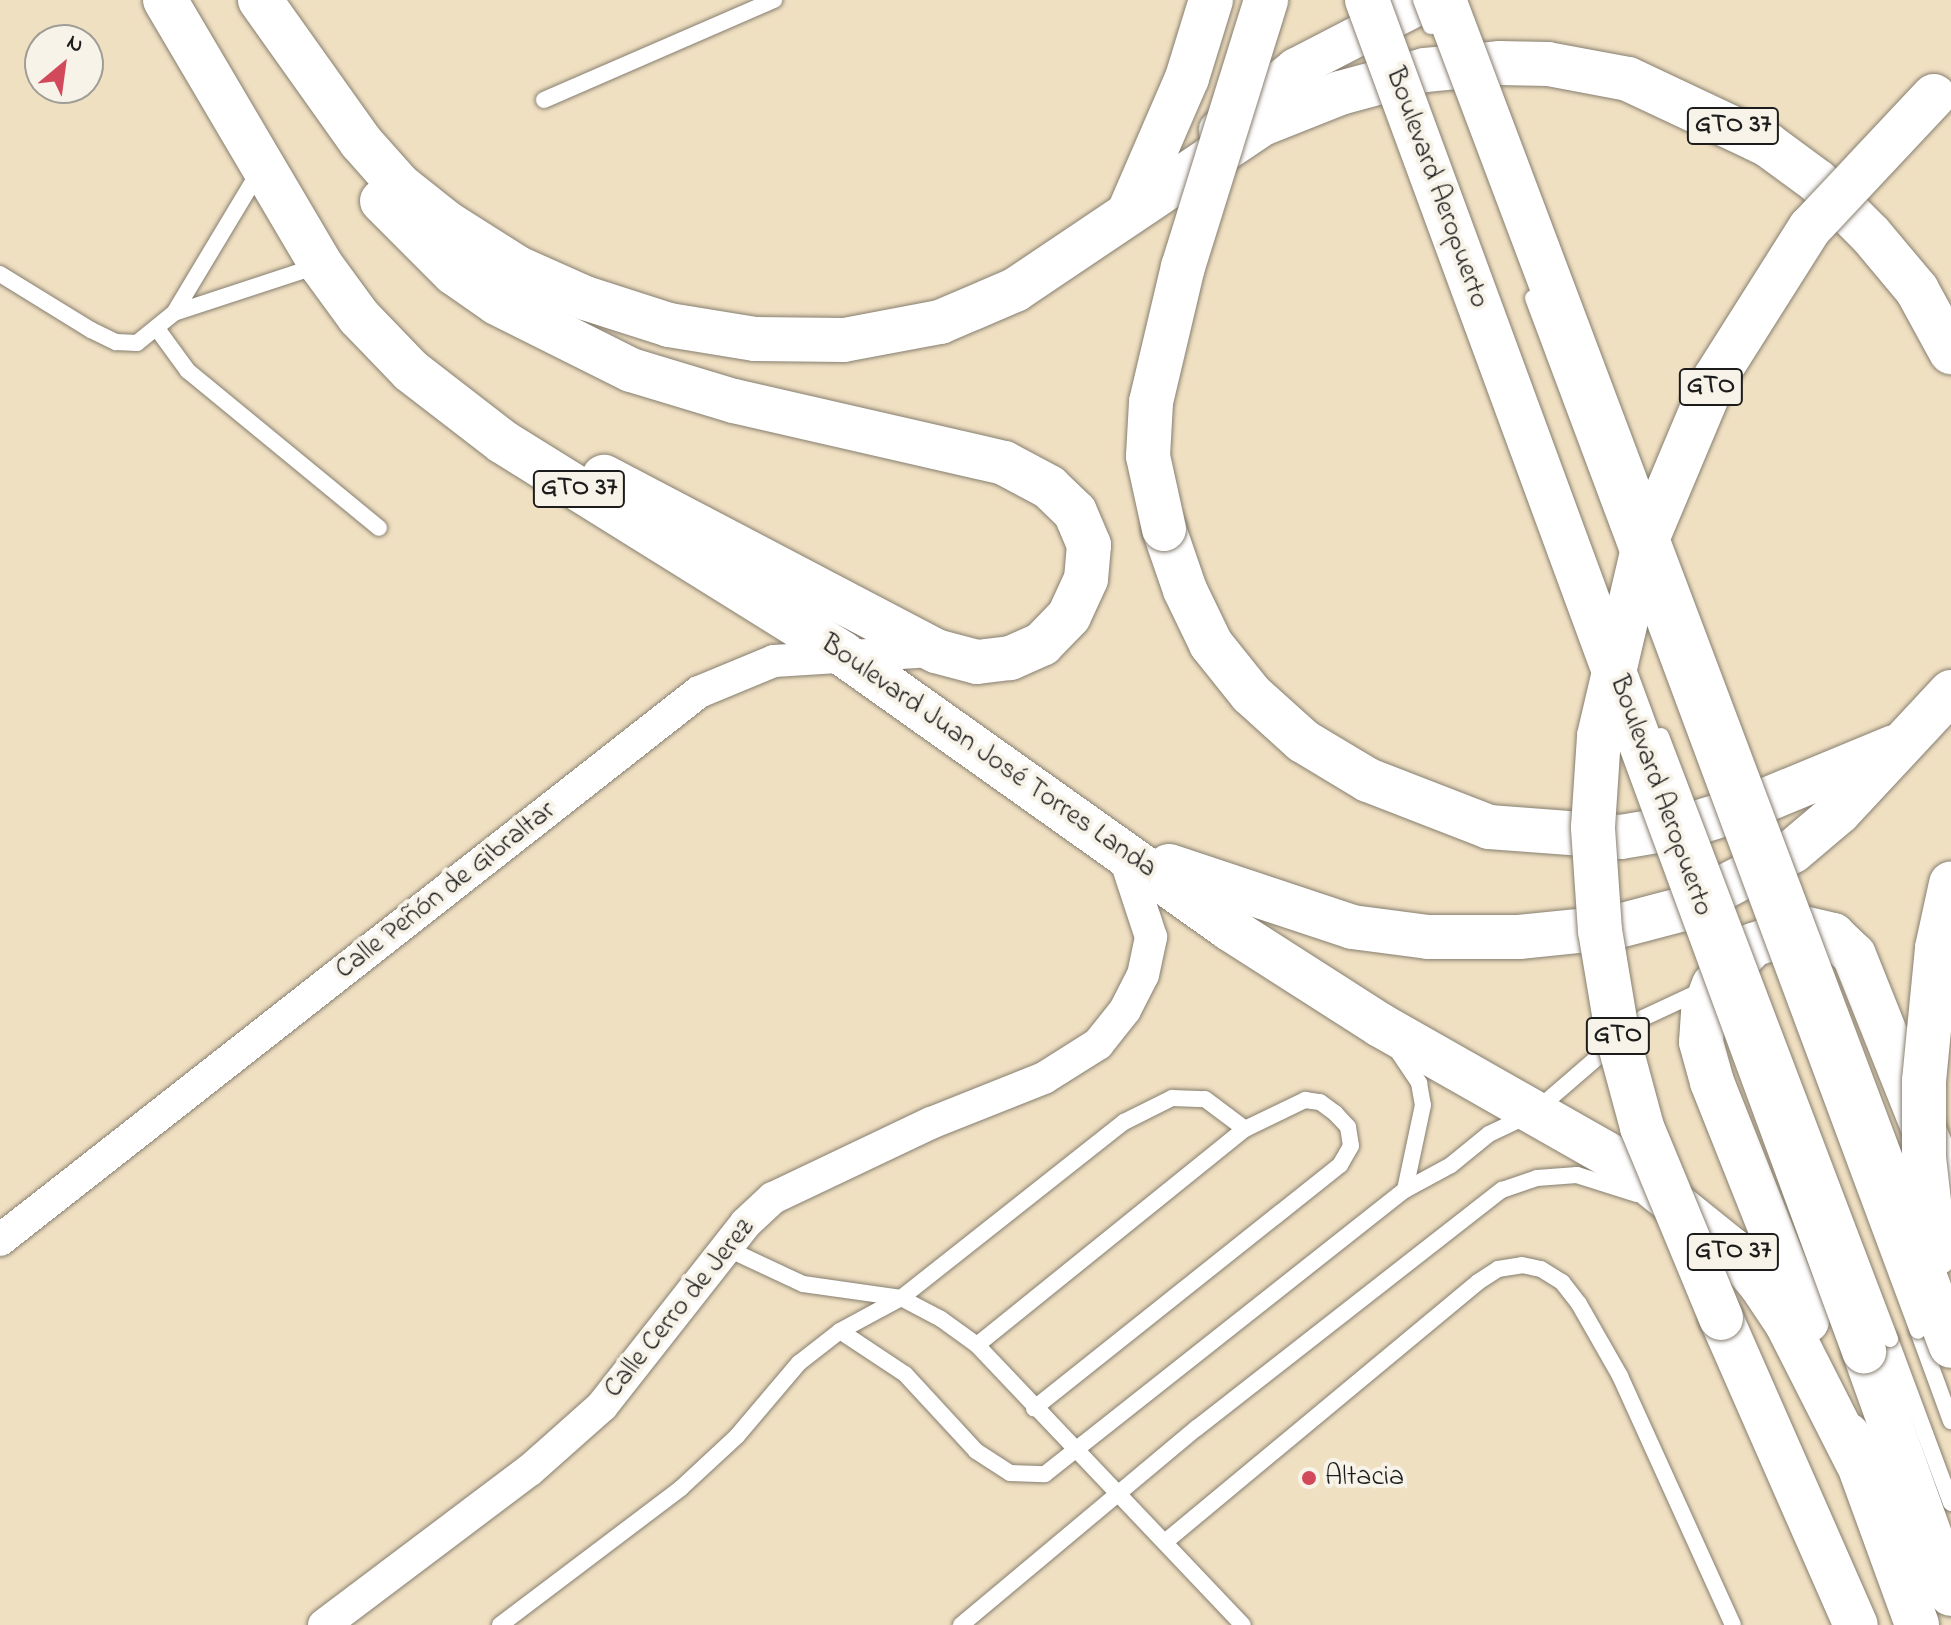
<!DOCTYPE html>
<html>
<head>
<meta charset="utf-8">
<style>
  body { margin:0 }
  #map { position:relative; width:1951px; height:1625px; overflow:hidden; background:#f0e0c2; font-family:"Indie Flower",sans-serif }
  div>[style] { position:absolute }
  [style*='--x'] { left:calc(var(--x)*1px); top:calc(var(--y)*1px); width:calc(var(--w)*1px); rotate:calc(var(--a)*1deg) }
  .roads { filter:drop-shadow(0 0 2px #867e6f) drop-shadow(0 0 2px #867e6f) }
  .service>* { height:16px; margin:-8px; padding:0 8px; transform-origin:8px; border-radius:8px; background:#fff }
  .minor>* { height:32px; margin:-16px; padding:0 16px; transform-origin:16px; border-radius:16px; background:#fff }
  .tertiary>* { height:40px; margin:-20px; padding:0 20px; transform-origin:20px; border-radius:20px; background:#fff }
  .primary>* { height:44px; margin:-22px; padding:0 22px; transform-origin:22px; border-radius:22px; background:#fff }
  .bridges { filter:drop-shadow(0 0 2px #867e6f) drop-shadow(0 0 2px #867e6f) }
  .service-bridge>* { height:16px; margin:-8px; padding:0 8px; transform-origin:8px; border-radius:8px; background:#fff }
  .primary-bridge>* { height:44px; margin:-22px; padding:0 22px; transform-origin:22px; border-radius:22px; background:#fff }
  .dots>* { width:22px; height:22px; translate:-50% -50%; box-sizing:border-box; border:4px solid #f7f3e8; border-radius:50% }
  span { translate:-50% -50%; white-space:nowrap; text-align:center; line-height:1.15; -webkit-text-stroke:8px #f7f3e8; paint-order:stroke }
  .shield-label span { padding:2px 6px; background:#f7f3e8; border:2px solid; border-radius:6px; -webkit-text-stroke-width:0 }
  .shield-label { font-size:26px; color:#1c1c1c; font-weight:700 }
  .street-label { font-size:28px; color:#1c1c1c }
  .poi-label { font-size:28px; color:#1c1c1c }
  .left { translate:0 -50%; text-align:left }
  .north { position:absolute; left:24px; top:24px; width:80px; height:80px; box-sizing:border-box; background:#f7f3e8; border:2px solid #9f9d96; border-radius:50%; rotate:29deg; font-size:22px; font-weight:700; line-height:32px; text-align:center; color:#1c1c1c }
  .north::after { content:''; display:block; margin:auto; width:28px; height:36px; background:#d1495b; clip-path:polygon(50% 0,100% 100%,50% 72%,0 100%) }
</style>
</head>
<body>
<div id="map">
  <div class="roads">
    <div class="service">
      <div style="--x:544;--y:100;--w:251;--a:-23.5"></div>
      <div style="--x:0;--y:274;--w:107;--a:31.6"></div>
      <div style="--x:91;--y:330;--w:28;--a:26"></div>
      <div style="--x:116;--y:342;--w:21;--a:3"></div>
      <div style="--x:137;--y:343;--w:48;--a:-39"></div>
      <div style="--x:174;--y:313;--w:167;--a:-59"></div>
      <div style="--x:174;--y:313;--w:151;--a:-18.2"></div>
      <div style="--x:158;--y:330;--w:51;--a:53.8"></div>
      <div style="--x:188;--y:371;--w:247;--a:39.4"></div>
      <div style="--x:1397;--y:1050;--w:40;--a:56"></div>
      <div style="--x:1419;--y:1083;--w:22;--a:80"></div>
      <div style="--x:1423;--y:1105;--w:87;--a:102"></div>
      <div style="--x:726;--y:1248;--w:85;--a:25.1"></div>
      <div style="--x:803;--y:1284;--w:99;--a:8.1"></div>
      <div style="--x:901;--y:1298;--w:45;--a:27.7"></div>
      <div style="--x:941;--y:1319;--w:44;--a:35.8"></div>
      <div style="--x:977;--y:1345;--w:386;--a:46.5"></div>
      <div style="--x:840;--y:1331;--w:78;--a:33.5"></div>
      <div style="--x:905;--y:1374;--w:105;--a:47.3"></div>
      <div style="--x:976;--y:1451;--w:40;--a:32.9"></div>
      <div style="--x:1010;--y:1473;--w:35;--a:2"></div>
      <div style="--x:1045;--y:1474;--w:459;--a:-38.3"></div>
      <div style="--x:1405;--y:1190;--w:52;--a:-28.5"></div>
      <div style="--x:1451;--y:1165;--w:49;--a:-39.2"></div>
      <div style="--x:1489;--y:1134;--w:49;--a:-25.5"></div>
      <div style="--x:1533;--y:1113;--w:145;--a:-40.8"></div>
      <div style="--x:1643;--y:1018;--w:68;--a:-25.1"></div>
      <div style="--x:1918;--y:1331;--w:96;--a:69.9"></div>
      <div style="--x:1890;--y:1339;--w:175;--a:69.6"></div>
      <div style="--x:977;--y:1345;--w:344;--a:-38.9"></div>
      <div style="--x:1245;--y:1129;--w:67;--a:-25.8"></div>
      <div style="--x:1305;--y:1100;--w:15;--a:8"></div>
      <div style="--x:1320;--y:1102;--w:19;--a:36"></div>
      <div style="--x:1335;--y:1113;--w:19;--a:47"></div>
      <div style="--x:1348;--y:1127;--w:19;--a:81"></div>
      <div style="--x:1351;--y:1146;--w:22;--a:120"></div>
      <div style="--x:1340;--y:1165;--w:391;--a:141.5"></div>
      <div style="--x:1165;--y:1542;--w:407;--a:-39.7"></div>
      <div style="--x:1478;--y:1282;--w:24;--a:-33"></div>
      <div style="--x:1498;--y:1269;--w:24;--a:-9"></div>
      <div style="--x:1522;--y:1265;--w:19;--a:12"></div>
      <div style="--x:1541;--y:1269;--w:25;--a:32"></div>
      <div style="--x:1562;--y:1282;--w:28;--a:52"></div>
      <div style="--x:1579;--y:1304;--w:83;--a:60.3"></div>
      <div style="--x:1620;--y:1376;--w:273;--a:65.6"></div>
      <div style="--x:500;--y:1625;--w:227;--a:-37.1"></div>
      <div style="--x:681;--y:1488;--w:76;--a:-42.9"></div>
      <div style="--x:737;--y:1436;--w:96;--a:-49.7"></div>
      <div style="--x:799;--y:1363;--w:52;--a:-38"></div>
      <div style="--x:840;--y:1331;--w:69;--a:-28.4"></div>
      <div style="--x:901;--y:1298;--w:284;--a:-38.3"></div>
      <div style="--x:1124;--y:1122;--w:54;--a:-26.6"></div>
      <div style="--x:1172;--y:1098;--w:33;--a:2"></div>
      <div style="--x:1205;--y:1099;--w:50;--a:36.9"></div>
      <div style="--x:961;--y:1625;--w:307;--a:-39.9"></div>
      <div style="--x:1197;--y:1428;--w:387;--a:-38"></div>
      <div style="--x:1502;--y:1190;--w:37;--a:-19"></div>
      <div style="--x:1537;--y:1178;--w:40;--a:-4.3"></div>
      <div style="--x:1577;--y:1175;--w:63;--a:17.6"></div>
    </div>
    <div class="minor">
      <div style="--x:0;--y:1240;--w:888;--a:-38.1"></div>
      <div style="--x:699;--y:692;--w:81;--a:-22.5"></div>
      <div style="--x:774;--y:661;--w:158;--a:-3.6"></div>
      <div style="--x:324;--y:1625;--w:258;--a:-37"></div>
      <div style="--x:530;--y:1470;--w:96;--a:-41.6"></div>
      <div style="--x:602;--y:1406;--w:233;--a:-51.8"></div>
      <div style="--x:746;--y:1223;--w:37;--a:-43"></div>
      <div style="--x:773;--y:1198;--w:175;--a:-25.4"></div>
      <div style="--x:931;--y:1123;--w:122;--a:-21.7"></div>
      <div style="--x:1044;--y:1078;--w:64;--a:-32.2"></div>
      <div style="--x:1098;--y:1044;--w:43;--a:-51.5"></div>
      <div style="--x:1125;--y:1010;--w:39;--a:-63"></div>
      <div style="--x:1143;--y:975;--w:39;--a:-78"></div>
      <div style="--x:1151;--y:937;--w:93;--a:-108.2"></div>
    </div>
    <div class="tertiary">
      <div style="--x:1219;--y:130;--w:99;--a:-38.8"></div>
      <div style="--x:1296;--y:68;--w:148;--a:-27.3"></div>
    </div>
    <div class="primary">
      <div style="--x:165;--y:0;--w:308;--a:59.5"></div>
      <div style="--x:321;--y:265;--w:64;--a:53.8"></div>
      <div style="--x:359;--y:317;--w:75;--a:46.1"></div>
      <div style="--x:411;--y:371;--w:116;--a:37.7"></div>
      <div style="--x:503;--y:442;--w:401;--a:31.9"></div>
      <div style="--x:843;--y:654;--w:475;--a:35.4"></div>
      <div style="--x:1230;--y:929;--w:178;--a:32.6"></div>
      <div style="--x:1380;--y:1025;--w:282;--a:29.6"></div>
      <div style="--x:1625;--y:1164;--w:137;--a:38.8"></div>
      <div style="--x:1732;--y:1250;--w:45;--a:50.4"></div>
      <div style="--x:1761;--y:1285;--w:47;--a:56.3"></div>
      <div style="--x:1787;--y:1324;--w:155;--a:63.1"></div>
      <div style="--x:260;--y:0;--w:174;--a:54.6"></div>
      <div style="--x:361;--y:142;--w:57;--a:48.5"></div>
      <div style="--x:399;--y:185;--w:61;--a:38.4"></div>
      <div style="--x:447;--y:223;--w:84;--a:32.4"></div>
      <div style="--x:518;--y:268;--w:73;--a:24.1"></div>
      <div style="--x:585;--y:298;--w:88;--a:17.8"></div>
      <div style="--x:669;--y:325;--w:87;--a:9.2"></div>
      <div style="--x:755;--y:339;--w:89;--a:0.6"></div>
      <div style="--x:844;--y:340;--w:98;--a:-10.6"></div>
      <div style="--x:940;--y:322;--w:82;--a:-23.1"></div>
      <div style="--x:1015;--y:290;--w:298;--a:-33.9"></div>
      <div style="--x:1262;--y:124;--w:84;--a:-21.7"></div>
      <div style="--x:1340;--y:93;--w:88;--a:-15.1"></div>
      <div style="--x:1425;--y:70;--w:74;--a:-5.4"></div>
      <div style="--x:1499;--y:63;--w:49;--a:1.2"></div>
      <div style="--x:1548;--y:64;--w:81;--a:10.6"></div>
      <div style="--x:1628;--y:79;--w:155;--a:25.2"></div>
      <div style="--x:1768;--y:145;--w:61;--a:36.3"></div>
      <div style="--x:1817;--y:181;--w:76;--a:45"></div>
      <div style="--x:1871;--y:235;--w:72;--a:50.1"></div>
      <div style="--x:1917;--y:290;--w:71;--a:61.3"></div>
      <div style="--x:382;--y:201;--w:102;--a:45"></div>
      <div style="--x:454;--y:273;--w:52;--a:34.9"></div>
      <div style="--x:497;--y:303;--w:150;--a:26.6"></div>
      <div style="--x:631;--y:370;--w:108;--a:16.8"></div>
      <div style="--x:734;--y:401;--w:277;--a:12.9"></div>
      <div style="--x:1004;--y:463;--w:51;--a:28.1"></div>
      <div style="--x:1049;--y:487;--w:36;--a:44"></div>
      <div style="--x:1075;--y:512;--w:36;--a:67"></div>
      <div style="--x:1089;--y:545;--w:34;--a:95"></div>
      <div style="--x:1086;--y:579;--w:41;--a:114.7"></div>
      <div style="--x:1069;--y:616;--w:39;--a:134"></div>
      <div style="--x:1042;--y:644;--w:35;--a:156"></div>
      <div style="--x:1010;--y:658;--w:33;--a:173"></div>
      <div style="--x:977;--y:662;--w:42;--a:-165"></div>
      <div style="--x:936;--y:651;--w:375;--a:-152.3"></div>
      <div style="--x:1129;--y:212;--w:146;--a:-66.6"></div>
      <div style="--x:1187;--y:78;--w:82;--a:-72.9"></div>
      <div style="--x:1164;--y:529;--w:65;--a:71"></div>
      <div style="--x:1185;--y:590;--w:60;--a:64.3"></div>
      <div style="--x:1211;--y:644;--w:64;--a:51.3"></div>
      <div style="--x:1251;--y:694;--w:70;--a:42.1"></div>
      <div style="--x:1303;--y:741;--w:76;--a:31"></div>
      <div style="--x:1368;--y:780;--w:130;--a:21.2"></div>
      <div style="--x:1489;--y:827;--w:132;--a:4.3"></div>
      <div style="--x:1621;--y:837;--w:66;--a:-9.6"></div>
      <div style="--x:1686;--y:826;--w:68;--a:-17.1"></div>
      <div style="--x:1751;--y:806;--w:155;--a:-22.4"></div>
      <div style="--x:1169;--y:866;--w:193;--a:18.4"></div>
      <div style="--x:1352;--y:927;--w:77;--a:7.5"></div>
      <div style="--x:1428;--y:937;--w:91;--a:0"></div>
      <div style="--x:1519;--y:937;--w:97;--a:-5.9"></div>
      <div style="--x:1615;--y:927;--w:67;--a:-14.7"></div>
      <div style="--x:1680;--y:910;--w:127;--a:-27.6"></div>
      <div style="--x:1793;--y:851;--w:60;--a:-40.3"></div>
      <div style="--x:1839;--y:812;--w:164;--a:-47"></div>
      <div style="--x:1721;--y:1318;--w:335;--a:66.3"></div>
      <div style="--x:1807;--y:1321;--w:257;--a:-111.7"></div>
      <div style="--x:1712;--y:1082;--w:41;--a:-105.4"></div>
      <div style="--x:1701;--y:1042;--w:29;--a:-86"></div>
      <div style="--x:1703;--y:1013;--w:30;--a:-69"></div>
      <div style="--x:1714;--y:985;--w:56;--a:-45.7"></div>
      <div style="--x:1753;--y:945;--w:53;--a:-18.8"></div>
      <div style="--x:1803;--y:928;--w:31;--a:13"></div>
      <div style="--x:1833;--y:935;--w:29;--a:44"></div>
      <div style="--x:1854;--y:955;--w:262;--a:68.2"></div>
      <div style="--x:1864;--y:1351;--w:258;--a:70.3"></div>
      <div style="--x:1848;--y:1435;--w:202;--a:70"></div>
    </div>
  </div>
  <div class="bridges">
    <div class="service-bridge">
      <div style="--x:1421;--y:0;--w:28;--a:69"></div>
      <div style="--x:1533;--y:298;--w:278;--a:69.5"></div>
      <div style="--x:1644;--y:594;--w:786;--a:69.61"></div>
      <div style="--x:1661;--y:736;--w:645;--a:69.2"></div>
    </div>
    <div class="primary-bridge">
      <div style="--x:1367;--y:0;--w:1440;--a:69.8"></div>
      <div style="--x:1444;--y:0;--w:1438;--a:69.36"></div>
      <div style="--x:1164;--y:529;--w:75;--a:-102.4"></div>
      <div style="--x:1148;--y:456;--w:54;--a:-86.8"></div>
      <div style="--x:1151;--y:402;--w:139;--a:-76.7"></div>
      <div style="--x:1183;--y:267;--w:280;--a:-72.7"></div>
      <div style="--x:1935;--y:1254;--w:97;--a:-96.5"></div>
      <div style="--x:1924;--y:1158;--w:77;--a:-90"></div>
      <div style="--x:1924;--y:1081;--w:134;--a:-84.4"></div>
      <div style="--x:1937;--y:948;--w:66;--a:-77.7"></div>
      <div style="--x:1721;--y:1318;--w:207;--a:-112.5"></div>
      <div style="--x:1642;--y:1127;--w:92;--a:-105.1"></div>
      <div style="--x:1618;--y:1038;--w:109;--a:-99.5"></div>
      <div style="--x:1600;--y:931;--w:104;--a:-93.9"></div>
      <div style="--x:1593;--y:827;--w:91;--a:-86.2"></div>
      <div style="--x:1599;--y:736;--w:192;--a:-76.8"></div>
      <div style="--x:1643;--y:549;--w:186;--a:-67.2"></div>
      <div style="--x:1715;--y:378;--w:178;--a:-57.7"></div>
      <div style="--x:1810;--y:228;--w:181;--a:-46.8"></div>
    </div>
  </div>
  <div class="dots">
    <div style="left:1309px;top:1478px;background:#d1495b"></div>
  </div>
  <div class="shield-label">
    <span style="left:1733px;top:126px">GTO 37</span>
    <span style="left:1711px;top:387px">GTO</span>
    <span style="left:579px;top:489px">GTO 37</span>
    <span style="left:1618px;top:1036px">GTO</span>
    <span style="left:1733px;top:1252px">GTO 37</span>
  </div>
  <div class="street-label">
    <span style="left:1436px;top:188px;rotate:70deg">Boulevard Aeropuerto</span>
    <span style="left:988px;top:757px;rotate:35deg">Boulevard Juan José Torres Landa</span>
    <span style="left:1660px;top:796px;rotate:70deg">Boulevard Aeropuerto</span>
    <span style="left:446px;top:891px;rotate:-38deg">Calle Peñón de Gibraltar</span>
    <span style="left:680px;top:1309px;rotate:-51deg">Calle Cerro de Jerez</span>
  </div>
  <div class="poi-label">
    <span class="left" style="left:1325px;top:1478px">Altacia</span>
  </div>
  <div class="north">N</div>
</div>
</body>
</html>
